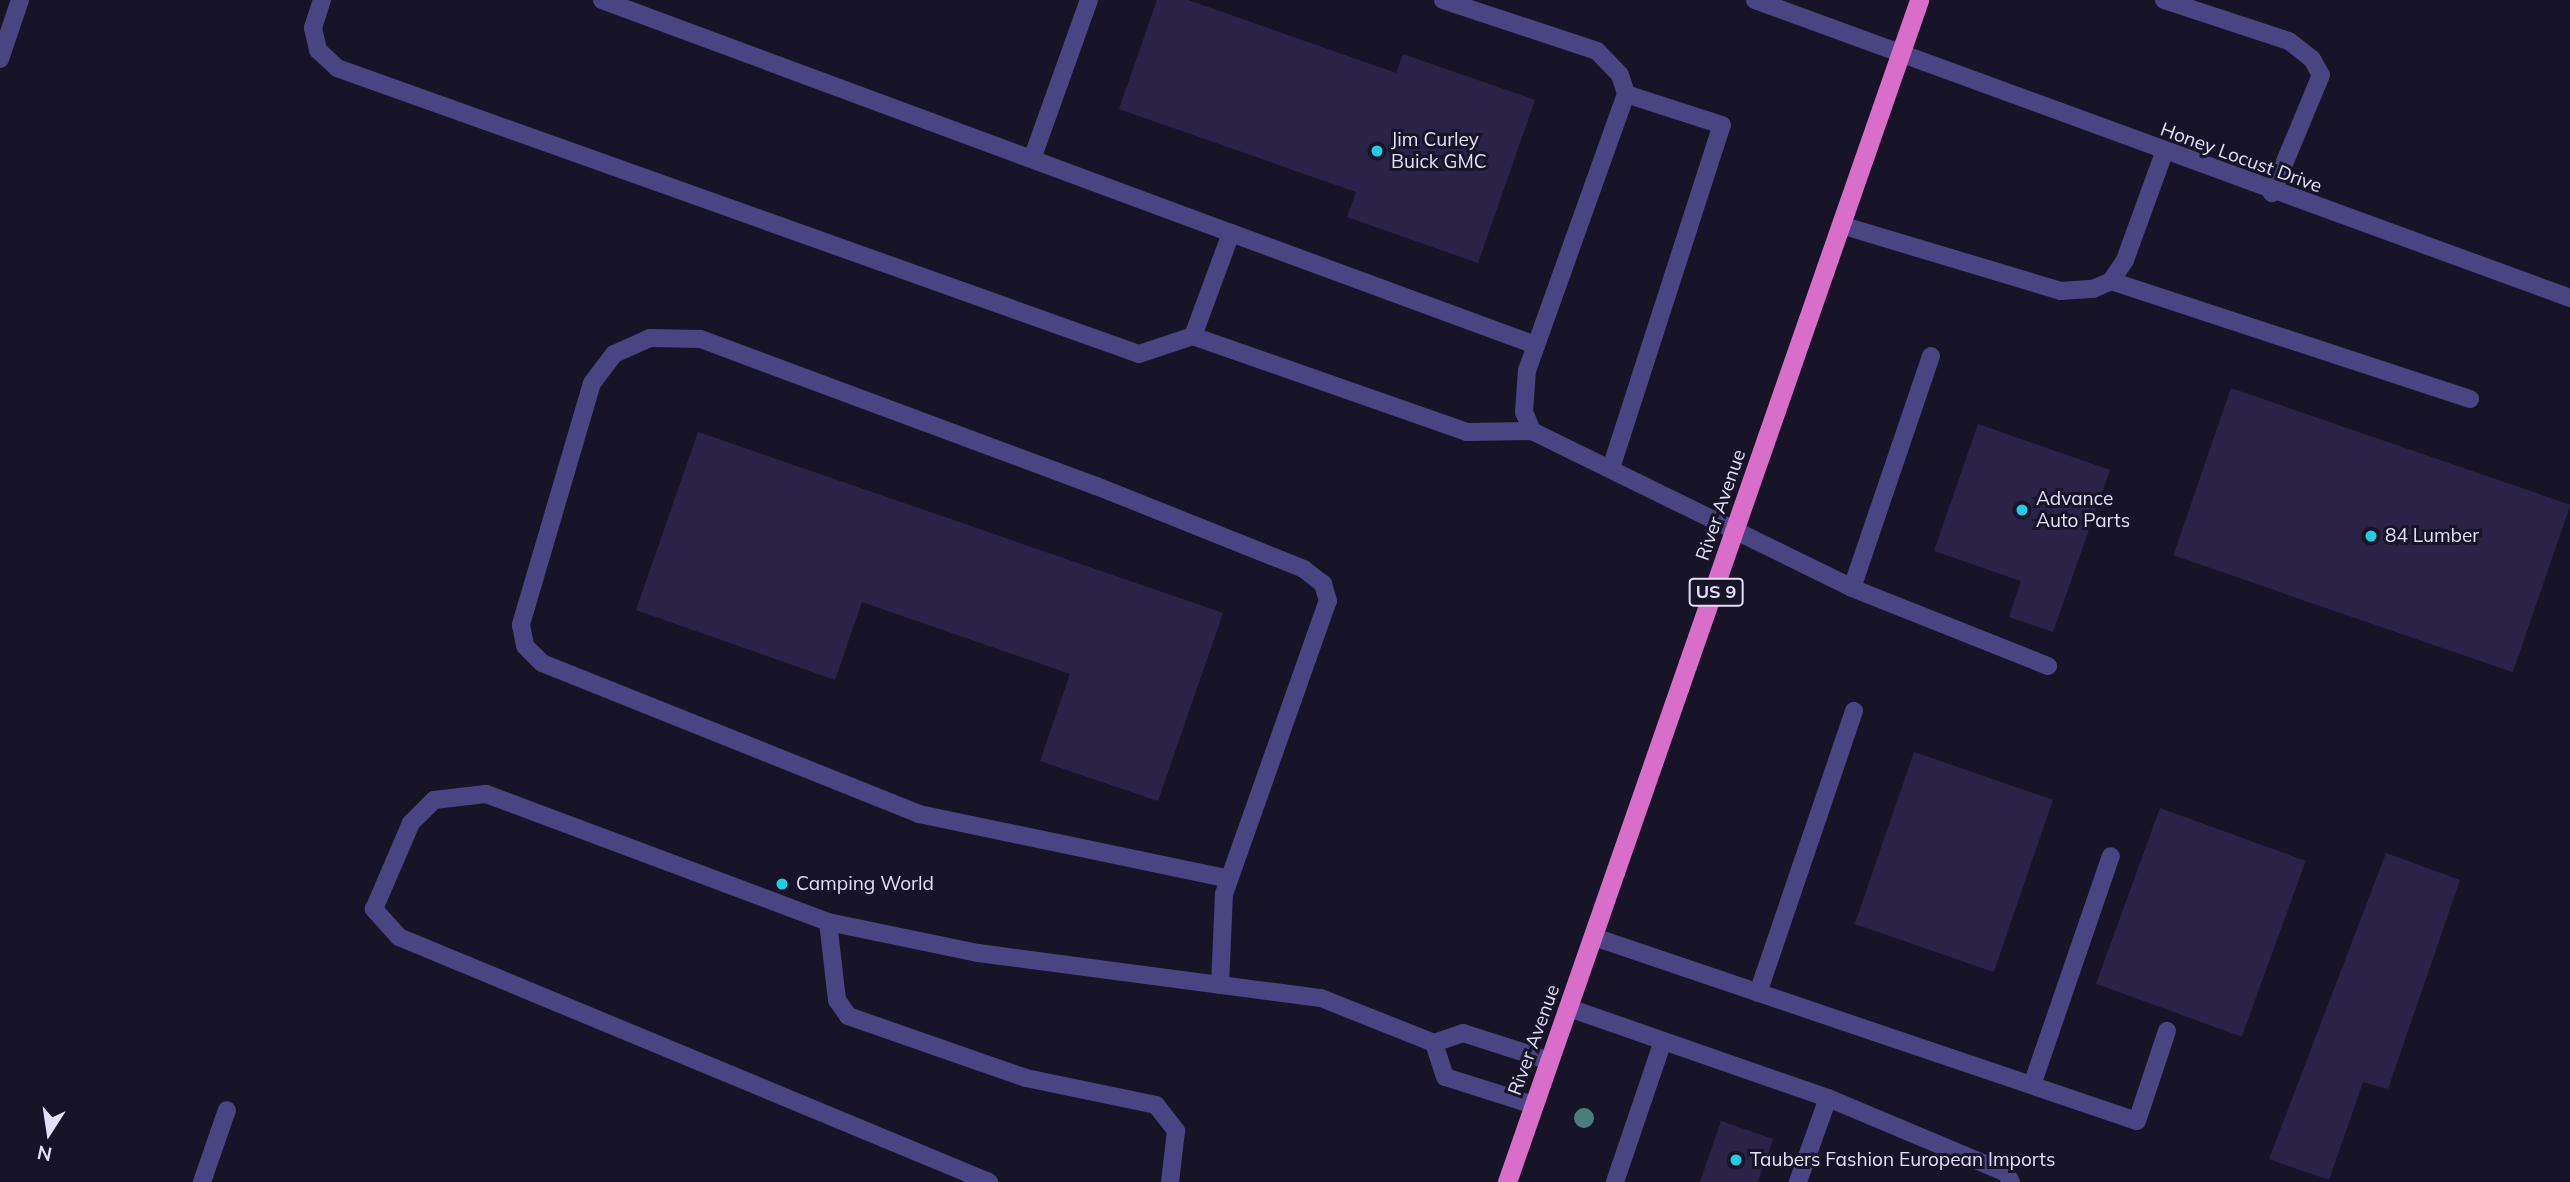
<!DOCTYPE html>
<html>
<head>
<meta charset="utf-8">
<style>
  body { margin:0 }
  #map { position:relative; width:2570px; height:1182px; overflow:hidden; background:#181428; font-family:Mulish,sans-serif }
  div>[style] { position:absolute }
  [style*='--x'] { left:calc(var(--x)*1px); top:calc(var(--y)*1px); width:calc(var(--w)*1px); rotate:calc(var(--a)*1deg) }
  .building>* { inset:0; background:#2b2247; transform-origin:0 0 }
  .service>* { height:18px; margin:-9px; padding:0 9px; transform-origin:9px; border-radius:9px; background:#494582 }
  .minor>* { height:18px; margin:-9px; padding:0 9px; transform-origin:9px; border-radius:9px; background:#494582 }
  .tertiary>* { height:18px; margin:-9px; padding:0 9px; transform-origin:9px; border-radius:9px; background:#494582 }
  .trunk>* { height:19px; margin:-9.5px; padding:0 9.5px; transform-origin:9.5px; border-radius:9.5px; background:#d86eca }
  .trees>* { width:20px; height:20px; margin:-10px; border-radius:50%; background:#4a7e7a }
  .dots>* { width:19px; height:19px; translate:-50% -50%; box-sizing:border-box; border:4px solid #181428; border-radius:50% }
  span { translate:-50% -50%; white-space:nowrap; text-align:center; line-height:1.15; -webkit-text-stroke:6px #181428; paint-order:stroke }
  .shield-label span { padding:2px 5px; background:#181428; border:2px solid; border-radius:5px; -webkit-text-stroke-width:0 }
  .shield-label { font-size:18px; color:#e3dffb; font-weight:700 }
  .poi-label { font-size:19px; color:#e3dffb }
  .left { translate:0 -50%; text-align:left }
  .street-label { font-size:19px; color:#e3dffb }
  .north { position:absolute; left:14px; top:1098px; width:70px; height:70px; -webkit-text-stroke:5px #181428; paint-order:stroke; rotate:192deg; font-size:19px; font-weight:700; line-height:28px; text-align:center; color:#e3dffb }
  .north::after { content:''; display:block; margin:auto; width:24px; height:32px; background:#e3dffb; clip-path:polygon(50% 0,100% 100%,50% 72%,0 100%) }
</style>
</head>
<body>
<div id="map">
  <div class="building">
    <div style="clip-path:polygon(1157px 0,1188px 0,1396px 73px,1403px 54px,1535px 100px,1478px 263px,1347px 217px,1356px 192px,1119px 109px)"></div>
    <div style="left:2231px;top:388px;width:359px;height:177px;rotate:19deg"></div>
    <div style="clip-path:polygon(1978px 424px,2110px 470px,2053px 632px,2009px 617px,2021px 581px,1934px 551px)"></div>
    <div style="clip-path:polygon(698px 432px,1223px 613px,1158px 801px,1040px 761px,1070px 674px,862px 602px,835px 680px,636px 610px)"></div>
    <div style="left:1914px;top:752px;width:147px;height:182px;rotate:19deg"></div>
    <div style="left:2160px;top:808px;width:155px;height:187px;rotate:20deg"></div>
    <div style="clip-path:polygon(2386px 853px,2460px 880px,2388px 1089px,2363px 1082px,2329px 1180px,2269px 1159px)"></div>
    <div style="clip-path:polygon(1721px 1121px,1773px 1139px,1758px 1182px,1700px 1182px)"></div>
  </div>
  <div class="service">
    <div style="--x:322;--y:0;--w:29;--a:108"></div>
    <div style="--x:313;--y:28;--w:23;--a:77"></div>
    <div style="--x:318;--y:50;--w:26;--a:43"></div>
    <div style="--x:337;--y:68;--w:851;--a:19.63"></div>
    <div style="--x:1139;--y:354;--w:57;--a:-18.4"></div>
    <div style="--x:602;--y:0;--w:671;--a:20.33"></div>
    <div style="--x:1443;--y:0;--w:162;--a:18.3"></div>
    <div style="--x:1597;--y:51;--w:33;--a:46"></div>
    <div style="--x:1620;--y:75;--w:20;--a:72"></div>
    <div style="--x:1626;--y:94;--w:293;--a:109.7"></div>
    <div style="--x:1527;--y:370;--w:42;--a:94.1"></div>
    <div style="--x:1524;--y:412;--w:21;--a:67"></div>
    <div style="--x:1532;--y:431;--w:356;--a:26.1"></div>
    <div style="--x:1852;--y:588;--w:245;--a:-71.2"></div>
    <div style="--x:2164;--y:0;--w:132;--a:18.2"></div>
    <div style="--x:2289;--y:41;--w:29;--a:38"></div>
    <div style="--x:2312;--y:59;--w:18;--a:61"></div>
    <div style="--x:2321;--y:75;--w:128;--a:112.6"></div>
    <div style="--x:0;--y:59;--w:62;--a:-71.3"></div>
    <div style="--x:1032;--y:159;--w:169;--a:-70.3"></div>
    <div style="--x:1841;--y:225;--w:230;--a:16.7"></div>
    <div style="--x:2061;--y:291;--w:32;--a:-4"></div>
    <div style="--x:2093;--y:289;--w:20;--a:-24"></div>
    <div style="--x:2111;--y:281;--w:25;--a:-56"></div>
    <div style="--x:2125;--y:260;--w:114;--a:-70"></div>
    <div style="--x:2111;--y:281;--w:378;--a:18.2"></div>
    <div style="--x:1532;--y:431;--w:65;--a:179.1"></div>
    <div style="--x:1467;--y:432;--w:290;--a:-160.7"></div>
    <div style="--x:1193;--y:336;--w:110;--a:-69.7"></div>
    <div style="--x:1231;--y:233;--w:325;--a:20.2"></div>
    <div style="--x:1612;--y:465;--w:357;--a:-72.1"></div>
    <div style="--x:1722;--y:125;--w:101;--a:-162.1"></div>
    <div style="--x:1852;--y:588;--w:211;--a:21.7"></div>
    <div style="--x:828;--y:922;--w:79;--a:83.4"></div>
    <div style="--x:837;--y:1000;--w:19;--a:55"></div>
    <div style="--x:848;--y:1016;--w:188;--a:19.2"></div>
    <div style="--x:1026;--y:1078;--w:133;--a:11.7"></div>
    <div style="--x:1156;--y:1105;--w:33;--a:52"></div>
    <div style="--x:1176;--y:1131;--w:51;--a:96.7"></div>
    <div style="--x:1594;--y:937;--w:573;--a:18.72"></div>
    <div style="--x:2137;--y:1121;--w:95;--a:-71.6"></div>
    <div style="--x:1220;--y:985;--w:91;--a:-87.5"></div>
    <div style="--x:1224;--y:894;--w:311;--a:-70.5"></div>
    <div style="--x:1328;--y:601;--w:18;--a:-106"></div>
    <div style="--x:1323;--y:584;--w:24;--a:-142"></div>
    <div style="--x:1304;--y:569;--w:224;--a:-158.2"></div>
    <div style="--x:1096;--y:486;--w:422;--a:-159.6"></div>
    <div style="--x:700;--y:339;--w:50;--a:-178.9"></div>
    <div style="--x:650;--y:338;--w:39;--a:156"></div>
    <div style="--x:614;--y:354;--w:36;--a:127"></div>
    <div style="--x:592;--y:383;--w:252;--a:106.4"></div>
    <div style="--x:521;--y:625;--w:21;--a:79"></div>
    <div style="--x:525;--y:646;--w:24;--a:45"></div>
    <div style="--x:542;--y:663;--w:406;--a:21.8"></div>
    <div style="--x:919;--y:814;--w:317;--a:11.8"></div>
    <div style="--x:1758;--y:993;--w:298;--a:-71.2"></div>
    <div style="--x:1569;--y:1008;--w:274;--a:19.2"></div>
    <div style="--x:1828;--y:1098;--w:89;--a:109.7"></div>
    <div style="--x:2032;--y:1085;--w:242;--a:-71"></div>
    <div style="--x:1828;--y:1098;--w:193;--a:22.8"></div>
    <div style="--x:2006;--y:1173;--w:10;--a:61"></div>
    <div style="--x:1534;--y:1105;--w:93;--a:-162.5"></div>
    <div style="--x:1445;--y:1077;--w:36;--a:-108"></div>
    <div style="--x:1434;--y:1043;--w:31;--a:-19"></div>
    <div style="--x:1463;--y:1033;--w:91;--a:17.8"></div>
    <div style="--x:989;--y:1182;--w:639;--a:-157.45"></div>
    <div style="--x:399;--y:937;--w:38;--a:-132"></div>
    <div style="--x:374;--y:909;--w:94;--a:-66.7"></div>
    <div style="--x:411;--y:823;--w:33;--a:-45"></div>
    <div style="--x:434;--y:800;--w:52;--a:-6.6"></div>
    <div style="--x:486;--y:794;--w:365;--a:20.5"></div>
    <div style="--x:828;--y:922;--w:153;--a:11.7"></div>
    <div style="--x:978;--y:953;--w:346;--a:7.5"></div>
    <div style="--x:1321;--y:998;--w:122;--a:21.7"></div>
    <div style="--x:1615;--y:1182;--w:149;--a:-71.2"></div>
  </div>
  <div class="minor">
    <div style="--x:202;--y:1182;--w:76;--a:-70.9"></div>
  </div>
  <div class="tertiary">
    <div style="--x:1755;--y:0;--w:868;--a:20.08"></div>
  </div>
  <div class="trunk">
    <div style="--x:1507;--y:1182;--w:1252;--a:-70.78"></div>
  </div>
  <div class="trees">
    <div style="left:1584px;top:1118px"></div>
  </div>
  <div class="dots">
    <div style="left:1377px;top:151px;background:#22cce4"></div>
    <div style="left:2022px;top:510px;background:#22cce4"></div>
    <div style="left:2371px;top:536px;background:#22cce4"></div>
    <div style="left:782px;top:884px;background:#22cce4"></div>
    <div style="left:1736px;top:1160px;background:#22cce4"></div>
  </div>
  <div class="shield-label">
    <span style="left:1716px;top:592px">US 9</span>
  </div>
  <div class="poi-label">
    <span class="left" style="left:1391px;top:151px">Jim Curley<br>Buick GMC</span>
    <span class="left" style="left:2036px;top:510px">Advance<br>Auto Parts</span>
    <span class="left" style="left:2385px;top:536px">84 Lumber</span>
    <span class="left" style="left:796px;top:884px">Camping World</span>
    <span class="left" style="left:1750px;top:1160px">Taubers Fashion European Imports</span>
  </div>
  <div class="street-label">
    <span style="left:2241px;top:158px;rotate:20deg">Honey Locust Drive</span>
    <span style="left:1721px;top:505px;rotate:-71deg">River Avenue</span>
    <span style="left:1534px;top:1040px;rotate:-70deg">River Avenue</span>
  </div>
  <div class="north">N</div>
</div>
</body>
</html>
